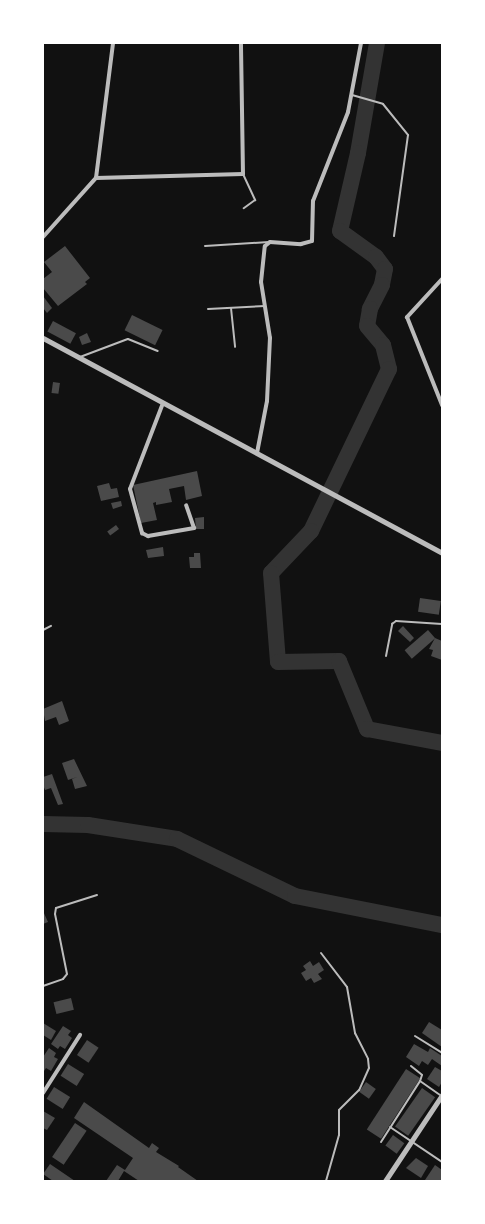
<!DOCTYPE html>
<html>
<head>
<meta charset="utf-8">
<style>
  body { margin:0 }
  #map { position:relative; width:485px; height:1224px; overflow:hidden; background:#111; font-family:Literata,serif }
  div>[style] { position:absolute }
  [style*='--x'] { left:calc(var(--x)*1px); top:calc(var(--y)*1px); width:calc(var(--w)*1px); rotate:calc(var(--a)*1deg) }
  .river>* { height:16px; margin:-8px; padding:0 8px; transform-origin:8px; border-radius:8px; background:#333 }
  .building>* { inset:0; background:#4a4a4a; transform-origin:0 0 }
  .service>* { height:2px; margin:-1px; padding:0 1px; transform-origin:1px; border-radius:1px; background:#bcbcbc }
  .minor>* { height:4px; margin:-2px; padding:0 2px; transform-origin:2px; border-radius:2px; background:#bcbcbc }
  .tertiary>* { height:5px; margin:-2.5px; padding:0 2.5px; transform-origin:2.5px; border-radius:2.5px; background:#bcbcbc }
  span { translate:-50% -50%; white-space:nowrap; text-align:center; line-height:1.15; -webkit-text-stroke:3px #fff; paint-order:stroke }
  .frame { position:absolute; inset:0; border:44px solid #fff; pointer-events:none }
</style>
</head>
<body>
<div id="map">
  <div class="river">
    <div style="--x:377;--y:43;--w:112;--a:99.8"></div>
    <div style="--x:358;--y:153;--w:80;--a:103"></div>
    <div style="--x:340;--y:231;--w:44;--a:35.8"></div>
    <div style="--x:376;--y:257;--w:15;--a:53"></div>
    <div style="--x:385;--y:269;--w:16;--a:101"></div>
    <div style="--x:382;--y:285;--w:27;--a:117"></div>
    <div style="--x:370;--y:309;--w:17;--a:100"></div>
    <div style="--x:367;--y:326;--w:25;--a:50"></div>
    <div style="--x:383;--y:345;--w:25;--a:76"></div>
    <div style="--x:389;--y:369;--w:180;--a:115.7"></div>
    <div style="--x:311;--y:531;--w:58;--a:133.6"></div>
    <div style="--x:271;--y:573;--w:89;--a:85.5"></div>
    <div style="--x:278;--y:662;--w:61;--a:-0.9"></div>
    <div style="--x:339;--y:661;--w:74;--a:67.6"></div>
    <div style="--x:367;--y:729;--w:76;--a:10.6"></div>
    <div style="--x:43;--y:824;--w:45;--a:1.3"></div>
    <div style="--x:88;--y:825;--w:90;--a:8.9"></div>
    <div style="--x:177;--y:839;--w:131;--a:25.8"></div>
    <div style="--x:295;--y:896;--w:150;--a:11.2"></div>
  </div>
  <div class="building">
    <div style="clip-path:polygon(65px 246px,90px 278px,85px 282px,87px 284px,58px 306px,43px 288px,43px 279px,52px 272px,44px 262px)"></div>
    <div style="clip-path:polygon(43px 296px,52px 308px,47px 313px,43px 308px)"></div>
    <div style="left:132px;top:315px;width:34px;height:17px;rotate:26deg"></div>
    <div style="left:53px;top:321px;width:26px;height:12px;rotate:28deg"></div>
    <div style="clip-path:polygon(87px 333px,91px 342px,82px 345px,79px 337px)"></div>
    <div style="left:53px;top:382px;width:7px;height:11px;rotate:8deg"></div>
    <div style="clip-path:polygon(197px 471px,202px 496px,186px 500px,184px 486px,169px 489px,172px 502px,156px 505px,156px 502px,153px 503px,157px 520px,141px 523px,133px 485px)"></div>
    <div style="clip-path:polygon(109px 483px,111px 489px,117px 488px,119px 497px,101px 501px,97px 486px)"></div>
    <div style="clip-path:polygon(121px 501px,122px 506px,113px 509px,111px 503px)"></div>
    <div style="clip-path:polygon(204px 517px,204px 529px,196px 529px,195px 518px)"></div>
    <div style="left:116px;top:525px;width:5px;height:11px;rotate:53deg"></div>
    <div style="clip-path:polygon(163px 547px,164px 556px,148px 558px,146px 550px)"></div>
    <div style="clip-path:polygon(194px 553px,200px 553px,201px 568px,190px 568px,189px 557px,194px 557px)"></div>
    <div style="left:420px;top:598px;width:21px;height:14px;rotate:8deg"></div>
    <div style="clip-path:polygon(403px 626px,414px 638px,410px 642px,398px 631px)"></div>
    <div style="left:428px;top:630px;width:11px;height:31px;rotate:49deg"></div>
    <div style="clip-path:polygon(435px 638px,442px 641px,442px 660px,431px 656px,433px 650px,429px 649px)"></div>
    <div style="clip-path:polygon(62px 701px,69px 721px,59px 725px,56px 717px,45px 721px,43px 709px)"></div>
    <div style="clip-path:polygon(74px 759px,87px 786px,75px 789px,72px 779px,77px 777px,68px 780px,62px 763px)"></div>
    <div style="clip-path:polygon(52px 774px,63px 804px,58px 805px,51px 788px,45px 790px,43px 785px,43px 777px)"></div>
    <div style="clip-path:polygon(43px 911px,48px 922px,43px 924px)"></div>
    <div style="clip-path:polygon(310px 961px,313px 966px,319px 962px,324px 970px,318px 974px,322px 979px,314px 983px,311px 978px,306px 981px,301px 973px,306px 970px,303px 966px)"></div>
    <div style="left:71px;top:998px;width:12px;height:18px;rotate:76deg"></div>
    <div style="clip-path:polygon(429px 1022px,442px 1030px,442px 1047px,422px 1033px)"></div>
    <div style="clip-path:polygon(43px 1023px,56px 1031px,51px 1040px,43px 1035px)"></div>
    <div style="clip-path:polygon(63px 1026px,71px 1031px,68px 1035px,72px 1038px,65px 1049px,60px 1046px,58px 1049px,51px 1044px)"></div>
    <div style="left:87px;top:1040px;width:14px;height:18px;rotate:34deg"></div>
    <div style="clip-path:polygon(414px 1044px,428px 1052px,430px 1048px,442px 1056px,442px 1066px,432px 1059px,428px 1065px,422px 1061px,419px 1066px,406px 1057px)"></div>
    <div style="clip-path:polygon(49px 1048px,56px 1053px,54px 1057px,58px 1059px,51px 1071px,46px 1068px,44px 1071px,43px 1057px)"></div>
    <div style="left:68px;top:1064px;width:19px;height:14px;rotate:32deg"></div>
    <div style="clip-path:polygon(435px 1067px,442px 1071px,442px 1082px,439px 1087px,427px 1079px)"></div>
    <div style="left:406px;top:1069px;width:17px;height:72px;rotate:33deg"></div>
    <div style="left:366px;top:1082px;width:12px;height:12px;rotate:35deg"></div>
    <div style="left:54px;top:1087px;width:19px;height:14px;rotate:32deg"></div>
    <div style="left:422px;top:1088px;width:16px;height:47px;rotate:35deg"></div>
    <div style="clip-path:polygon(84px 1102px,149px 1148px,152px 1143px,159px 1148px,156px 1152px,179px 1166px,178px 1167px,198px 1181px,139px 1181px,124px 1171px,118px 1181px,106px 1181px,117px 1165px,125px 1170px,133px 1158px,74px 1118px)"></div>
    <div style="clip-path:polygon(43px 1111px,55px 1118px,47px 1130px,43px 1128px)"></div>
    <div style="left:75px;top:1123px;width:14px;height:41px;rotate:34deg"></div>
    <div style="left:393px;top:1135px;width:14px;height:13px;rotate:36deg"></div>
    <div style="clip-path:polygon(416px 1158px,428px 1166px,421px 1178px,406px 1168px)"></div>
    <div style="clip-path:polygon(50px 1164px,75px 1181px,53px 1181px,43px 1174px)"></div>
    <div style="clip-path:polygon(435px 1165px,442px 1170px,442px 1179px,440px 1181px,427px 1181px,425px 1180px)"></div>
  </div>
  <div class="service">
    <div style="--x:352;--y:95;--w:32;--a:16"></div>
    <div style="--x:383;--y:104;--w:40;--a:51"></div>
    <div style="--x:408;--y:135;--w:102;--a:97.9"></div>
    <div style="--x:243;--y:174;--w:29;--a:65"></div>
    <div style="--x:255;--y:200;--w:14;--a:144"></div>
    <div style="--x:205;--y:246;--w:64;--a:-3.6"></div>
    <div style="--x:231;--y:308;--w:39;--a:84"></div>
    <div style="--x:208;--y:309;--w:57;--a:-3"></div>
    <div style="--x:80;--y:357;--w:51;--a:-20.6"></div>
    <div style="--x:128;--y:339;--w:32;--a:22"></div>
    <div style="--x:43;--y:630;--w:9;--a:-27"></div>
    <div style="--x:386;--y:656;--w:33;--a:-79"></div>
    <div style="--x:392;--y:624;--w:5;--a:-37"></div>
    <div style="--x:396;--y:621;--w:46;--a:3.7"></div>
    <div style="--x:321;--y:953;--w:43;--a:52.6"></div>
    <div style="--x:347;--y:987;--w:47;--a:80.1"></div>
    <div style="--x:355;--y:1033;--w:29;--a:63"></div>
    <div style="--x:368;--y:1059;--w:9;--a:84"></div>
    <div style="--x:369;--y:1068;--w:24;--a:114"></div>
    <div style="--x:359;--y:1090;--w:28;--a:135"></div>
    <div style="--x:339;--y:1110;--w:25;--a:90"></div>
    <div style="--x:339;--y:1135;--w:48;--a:105.8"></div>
    <div style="--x:43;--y:986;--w:21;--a:-19"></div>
    <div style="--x:63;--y:979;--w:6;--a:-51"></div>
    <div style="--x:67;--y:974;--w:61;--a:-101.3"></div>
    <div style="--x:55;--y:914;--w:6;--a:-81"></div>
    <div style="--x:56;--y:908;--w:43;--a:-17.6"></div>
    <div style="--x:415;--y:1036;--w:32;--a:32"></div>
    <div style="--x:411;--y:1066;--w:14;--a:39"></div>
    <div style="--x:422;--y:1075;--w:6;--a:108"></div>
    <div style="--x:420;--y:1081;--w:24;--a:35"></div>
    <div style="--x:390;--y:1127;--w:63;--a:33.9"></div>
    <div style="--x:381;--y:1142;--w:72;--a:-57.4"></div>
  </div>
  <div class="minor">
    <div style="--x:96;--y:178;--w:147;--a:-1.6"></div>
    <div style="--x:243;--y:174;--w:131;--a:-90.9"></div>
    <div style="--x:43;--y:237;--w:79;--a:-48.1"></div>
    <div style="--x:96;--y:178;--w:136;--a:-82.8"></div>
    <div style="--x:442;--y:279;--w:52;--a:132.6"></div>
    <div style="--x:407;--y:317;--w:95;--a:68.3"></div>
    <div style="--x:163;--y:403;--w:92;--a:111"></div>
    <div style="--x:130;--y:489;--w:46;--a:74.7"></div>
    <div style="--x:142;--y:533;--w:7;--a:27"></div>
    <div style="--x:148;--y:536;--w:47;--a:-9.9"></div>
    <div style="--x:194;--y:528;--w:24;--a:-109"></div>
    <div style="--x:257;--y:453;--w:53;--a:-79.1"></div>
    <div style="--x:267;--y:401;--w:63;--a:-87.3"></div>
    <div style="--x:270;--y:338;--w:57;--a:-99.1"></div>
    <div style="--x:261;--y:282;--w:36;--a:-84"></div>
    <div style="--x:265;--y:246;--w:6;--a:-39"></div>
    <div style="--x:270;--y:242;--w:31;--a:4"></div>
    <div style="--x:301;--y:244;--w:11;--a:-15"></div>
    <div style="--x:312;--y:241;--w:40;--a:-88.6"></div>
    <div style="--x:313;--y:201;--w:96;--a:-68.5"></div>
    <div style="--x:348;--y:112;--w:70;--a:-79.3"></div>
    <div style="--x:43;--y:1093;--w:69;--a:-57.5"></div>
  </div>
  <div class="tertiary">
    <div style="--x:43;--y:338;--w:453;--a:28.3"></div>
    <div style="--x:385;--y:1181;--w:103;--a:-56.5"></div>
  </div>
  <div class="frame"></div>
</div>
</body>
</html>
